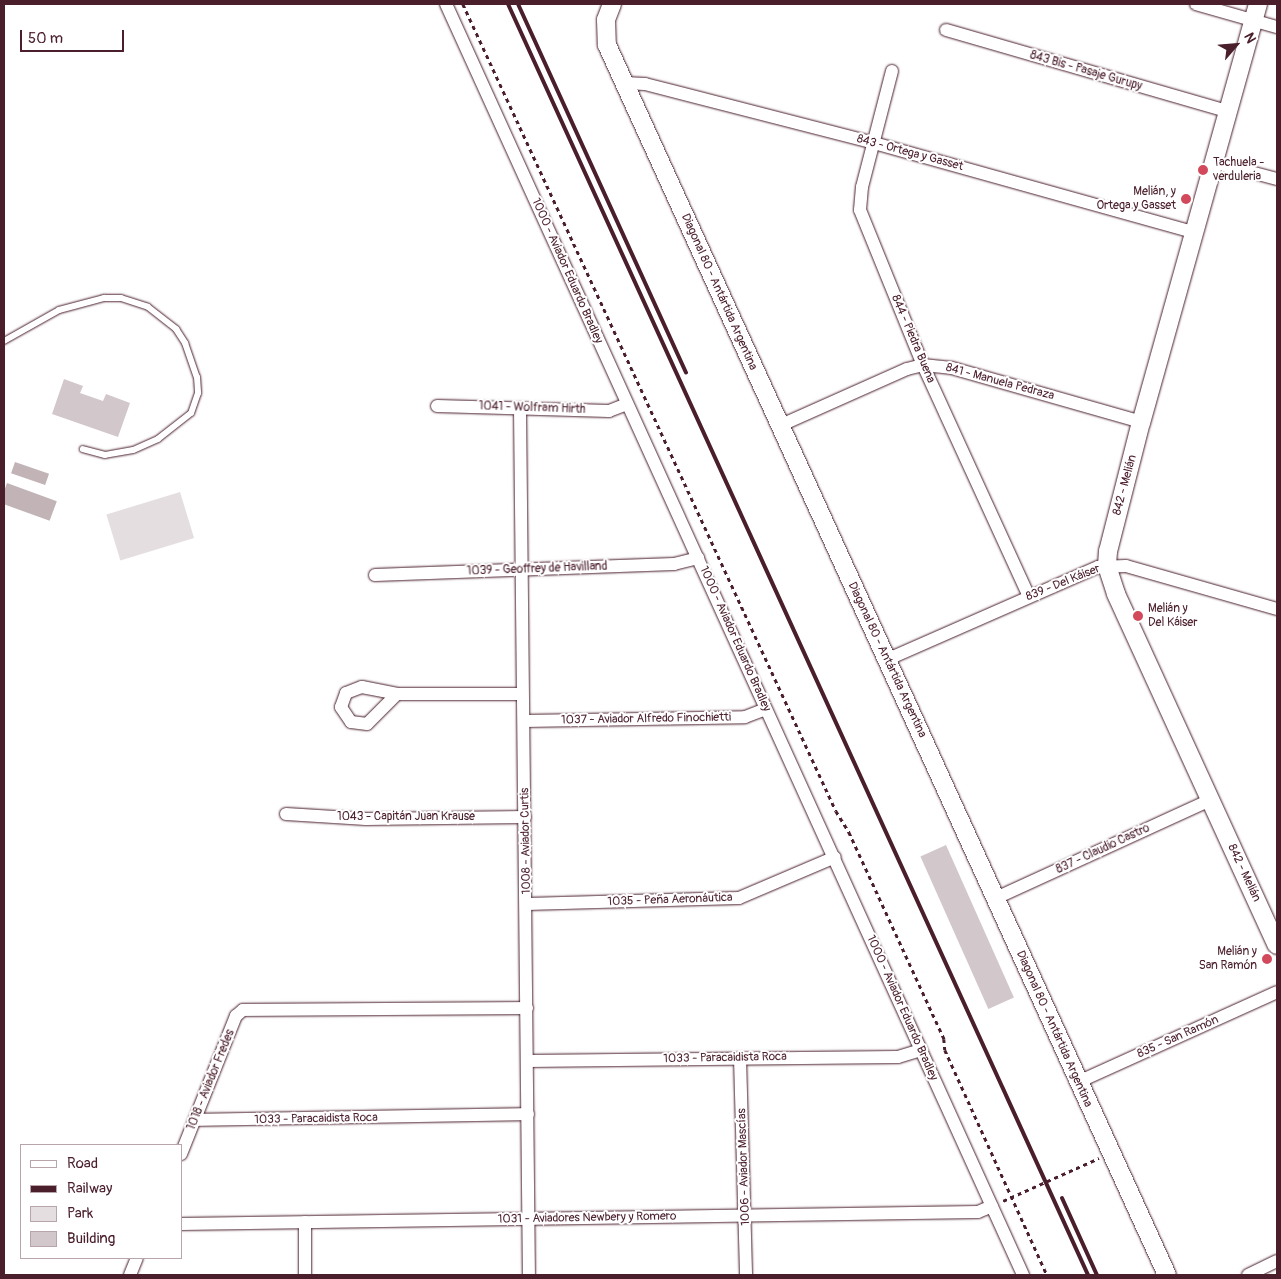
<!DOCTYPE html>
<html>
<head>
<meta charset="utf-8">
<style>
  body { margin:0 }
  #map { position:relative; width:1281px; height:1279px; overflow:hidden; background:#fff; font-family:Pangolin,sans-serif }
  div>[style] { position:absolute }
  [style*='--x'] { left:calc(var(--x)*1px); top:calc(var(--y)*1px); width:calc(var(--w)*1px); rotate:calc(var(--a)*1deg) }
  .green>* { inset:0; background:#e5dee0; transform-origin:0 0 }
  .water>* { inset:0; background:#c1b3b6; transform-origin:0 0 }
  .building>* { inset:0; background:#d2c7cb; transform-origin:0 0 }
  .path>* { height:2.5px; margin-top:-1.25px; transform-origin:0; background:repeating-linear-gradient(90deg,#4a1f2b 0 4px,transparent 0 8px) }
  .roads { filter:drop-shadow(0 0 1px #4a1f2b) drop-shadow(0 0 1px #4a1f2b) }
  .lane>* { height:6px; margin:-3px; padding:0 3px; transform-origin:3px; border-radius:3px; background:#fff }
  .street>* { height:12px; margin:-6px; padding:0 6px; transform-origin:6px; border-radius:6px; background:#fff }
  .secondary>* { height:18px; margin:-9px; padding:0 9px; transform-origin:9px; border-radius:9px; background:#fff }
  .rail>* { height:4px; margin:-2px; padding:0 2px; transform-origin:2px; border-radius:2px; background:#4a1f2b }
  .dots>* { width:14px; height:14px; translate:-50% -50%; box-sizing:border-box; border:2px solid #fff; border-radius:50% }
  span { translate:-50% -50%; white-space:nowrap; text-align:center; line-height:1.15; -webkit-text-stroke:4px #fff; paint-order:stroke }
  .street-label { font-size:12px; color:#4a1f2b }
  .poi-label { font-size:12px; color:#4a1f2b }
  .left { translate:0 -50%; text-align:left }
  .right { translate:-100% -50%; text-align:right }
  .frame { position:absolute; inset:0; border:5px solid #4a1f2b; pointer-events:none }
  .legend { position:absolute; left:20px; top:1144px; width:162px; height:115px; box-sizing:border-box; background:#fff; border:1px solid #b7a5aa; margin:0; padding:6px 9px; list-style:none; font-size:15px; color:#4a1f2b }
  .legend li { display:flex; align-items:center; gap:10px; height:25px }
  .legend b { width:25px; border:1px solid #b7a5aa }
  .north { position:absolute; left:1211px; top:20px; width:50px; height:50px; -webkit-text-stroke:4px #fff; paint-order:stroke; rotate:63deg; font-size:14px; font-weight:700; line-height:20px; text-align:center; color:#4a1f2b }
  .north::after { content:''; display:block; margin:auto; width:18px; height:22px; background:#4a1f2b; clip-path:polygon(50% 0,100% 100%,50% 72%,0 100%) }
  .scale { position:absolute; left:20px; top:30px; width:104px; height:22px; box-sizing:border-box; border:2px solid #4a1f2b; border-top:0; padding-left:6px; font-size:15px; line-height:18px; white-space:nowrap; color:#4a1f2b; -webkit-text-stroke:4px #fff; paint-order:stroke }
</style>
</head>
<body>
<div id="map">
  <div class="green">
    <div style="left:180px;top:492px;width:48px;height:77px;rotate:73deg"></div>
  </div>
  <div class="water">
    <div style="left:15px;top:462px;width:36px;height:12px;rotate:19deg"></div>
    <div style="left:7px;top:483px;width:53px;height:21px;rotate:20deg"></div>
  </div>
  <div class="building">
    <div style="clip-path:polygon(64px 379px,83px 386px,80px 393px,103px 401px,106px 394px,130px 403px,118px 437px,52px 414px)"></div>
    <div style="left:946px;top:845px;width:167px;height:28px;rotate:66deg"></div>
  </div>
  <div class="path">
    <div style="--x:463;--y:4;--w:889;--a:65.19"></div>
    <div style="--x:836;--y:811;--w:25;--a:58"></div>
    <div style="--x:849;--y:832;--w:228;--a:65.3"></div>
    <div style="--x:944;--y:1039;--w:11;--a:85"></div>
    <div style="--x:945;--y:1050;--w:247;--a:65.6"></div>
    <div style="--x:1003;--y:1201;--w:105;--a:-24.1"></div>
  </div>
  <div class="roads">
    <div class="lane">
      <div style="--x:4;--y:341;--w:63;--a:-29.4"></div>
      <div style="--x:59;--y:310;--w:47;--a:-14.9"></div>
      <div style="--x:104;--y:298;--w:17;--a:0"></div>
      <div style="--x:121;--y:298;--w:28;--a:18"></div>
      <div style="--x:148;--y:307;--w:36;--a:38"></div>
      <div style="--x:176;--y:329;--w:17;--a:57"></div>
      <div style="--x:185;--y:343;--w:36;--a:71"></div>
      <div style="--x:197;--y:377;--w:16;--a:86"></div>
      <div style="--x:198;--y:393;--w:21;--a:109"></div>
      <div style="--x:191;--y:413;--w:42;--a:141.8"></div>
      <div style="--x:158;--y:439;--w:27;--a:156"></div>
      <div style="--x:133;--y:450;--w:28;--a:170"></div>
      <div style="--x:105;--y:455;--w:23;--a:-165"></div>
    </div>
    <div class="street">
      <div style="--x:446;--y:4;--w:1396;--a:65.58"></div>
      <div style="--x:1196;--y:4;--w:84;--a:15.9"></div>
      <div style="--x:946;--y:30;--w:291;--a:16.1"></div>
      <div style="--x:892;--y:71;--w:120;--a:104.5"></div>
      <div style="--x:862;--y:187;--w:23;--a:95"></div>
      <div style="--x:860;--y:210;--w:167;--a:67.9"></div>
      <div style="--x:923;--y:365;--w:254;--a:65.4"></div>
      <div style="--x:625;--y:83;--w:20;--a:3"></div>
      <div style="--x:645;--y:84;--w:236;--a:14.4"></div>
      <div style="--x:874;--y:143;--w:331;--a:15.6"></div>
      <div style="--x:1213;--y:162;--w:66;--a:14.9"></div>
      <div style="--x:437;--y:406;--w:172;--a:1.7"></div>
      <div style="--x:609;--y:411;--w:19;--a:-21"></div>
      <div style="--x:520;--y:408;--w:867;--a:89.41"></div>
      <div style="--x:779;--y:426;--w:140;--a:-24"></div>
      <div style="--x:907;--y:369;--w:16;--a:-14"></div>
      <div style="--x:923;--y:365;--w:29;--a:6"></div>
      <div style="--x:952;--y:368;--w:197;--a:15.9"></div>
      <div style="--x:375;--y:575;--w:299;--a:-2.1"></div>
      <div style="--x:674;--y:564;--w:25;--a:-14"></div>
      <div style="--x:886;--y:660;--w:232;--a:-23.7"></div>
      <div style="--x:1098;--y:567;--w:28;--a:-2"></div>
      <div style="--x:1126;--y:566;--w:157;--a:15.9"></div>
      <div style="--x:397;--y:694;--w:42;--a:135"></div>
      <div style="--x:367;--y:724;--w:16;--a:-173"></div>
      <div style="--x:351;--y:722;--w:18;--a:-124"></div>
      <div style="--x:341;--y:707;--w:15;--a:-70"></div>
      <div style="--x:346;--y:693;--w:17;--a:-21"></div>
      <div style="--x:362;--y:687;--w:36;--a:11"></div>
      <div style="--x:397;--y:694;--w:125;--a:0"></div>
      <div style="--x:524;--y:721;--w:221;--a:-1"></div>
      <div style="--x:745;--y:717;--w:22;--a:-21"></div>
      <div style="--x:286;--y:814;--w:80;--a:3.6"></div>
      <div style="--x:366;--y:819;--w:159;--a:-0.7"></div>
      <div style="--x:996;--y:898;--w:235;--a:-24.6"></div>
      <div style="--x:527;--y:904;--w:212;--a:-1.6"></div>
      <div style="--x:739;--y:898;--w:104;--a:-23.1"></div>
      <div style="--x:740;--y:1058;--w:217;--a:88.4"></div>
      <div style="--x:527;--y:1061;--w:371;--a:-0.6"></div>
      <div style="--x:898;--y:1057;--w:24;--a:-17"></div>
      <div style="--x:1078;--y:1082;--w:218;--a:-24.3"></div>
      <div style="--x:195;--y:1120;--w:333;--a:-1"></div>
      <div style="--x:181;--y:1154;--w:149;--a:-68.3"></div>
      <div style="--x:236;--y:1016;--w:9;--a:-41"></div>
      <div style="--x:243;--y:1010;--w:284;--a:-0.4"></div>
      <div style="--x:305;--y:1222;--w:53;--a:90"></div>
      <div style="--x:181;--y:1224;--w:797;--a:-0.86"></div>
      <div style="--x:978;--y:1212;--w:15;--a:-23"></div>
      <div style="--x:130;--y:1275;--w:18;--a:-68"></div>
      <div style="--x:1248;--y:1275;--w:32;--a:-26"></div>
    </div>
    <div class="secondary">
      <div style="--x:612;--y:4;--w:17;--a:111"></div>
      <div style="--x:606;--y:20;--w:25;--a:88"></div>
      <div style="--x:607;--y:45;--w:1351;--a:65.52"></div>
      <div style="--x:1258;--y:4;--w:434;--a:105.6"></div>
      <div style="--x:1141;--y:422;--w:133;--a:104.3"></div>
      <div style="--x:1108;--y:551;--w:15;--a:94"></div>
      <div style="--x:1107;--y:566;--w:29;--a:72"></div>
      <div style="--x:1116;--y:594;--w:386;--a:65.4"></div>
    </div>
  </div>
  <div class="rail">
    <div style="--x:508;--y:4;--w:1397;--a:65.47"></div>
    <div style="--x:518;--y:4;--w:405;--a:65.5"></div>
    <div style="--x:1062;--y:1198;--w:85;--a:65.6"></div>
  </div>
  <div class="dots">
    <div style="left:1203px;top:170px;background:#d1495b"></div>
    <div style="left:1186px;top:199px;background:#d1495b"></div>
    <div style="left:1138px;top:616px;background:#d1495b"></div>
    <div style="left:1267px;top:959px;background:#d1495b"></div>
  </div>
  <div class="street-label">
    <span style="left:1086px;top:71px;rotate:16deg">843 Bis - Pasaje Gurupy</span>
    <span style="left:910px;top:153px;rotate:15deg">843 - Ortega y Gasset</span>
    <span style="left:567px;top:271px;rotate:66deg">1000 - Aviador Eduardo Bradley</span>
    <span style="left:719px;top:292px;rotate:66deg">Diagonal 80 - Antártida Argentina</span>
    <span style="left:913px;top:339px;rotate:67deg">844 - Piedra Buena</span>
    <span style="left:1000px;top:382px;rotate:15deg">841 - Manuela Pedraza</span>
    <span style="left:532px;top:408px;rotate:2deg">1041 - Wolfram Hirth</span>
    <span style="left:1125px;top:485px;rotate:-75deg">842 - Melián</span>
    <span style="left:537px;top:569px;rotate:-2deg">1039 - Geoffrey de Havilland</span>
    <span style="left:1063px;top:583px;rotate:-22deg">839 - Del Káiser</span>
    <span style="left:735px;top:639px;rotate:66deg">1000 - Aviador Eduardo Bradley</span>
    <span style="left:887px;top:660px;rotate:65deg">Diagonal 80 - Antártida Argentina</span>
    <span style="left:646px;top:719px;rotate:-1deg">1037 - Aviador Alfredo Finochietti</span>
    <span style="left:406px;top:817px">1043 - Capitán Juan Krause</span>
    <span style="left:526px;top:841px;rotate:-91deg">1008 - Aviador Curtis</span>
    <span style="left:1103px;top:849px;rotate:-25deg">837 - Claudio Castro</span>
    <span style="left:1244px;top:873px;rotate:65deg">842 - Melián</span>
    <span style="left:670px;top:900px;rotate:-2deg">1035 - Peña Aeronáutica</span>
    <span style="left:902px;top:1008px;rotate:66deg">1000 - Aviador Eduardo Bradley</span>
    <span style="left:1054px;top:1029px;rotate:66deg">Diagonal 80 - Antártida Argentina</span>
    <span style="left:1178px;top:1037px;rotate:-24deg">835 - San Ramón</span>
    <span style="left:725px;top:1058px;rotate:-1deg">1033 - Paracaidista Roca</span>
    <span style="left:211px;top:1080px;rotate:-68deg">1018 - Aviador Fredes</span>
    <span style="left:316px;top:1119px;rotate:-1deg">1033 - Paracaidista Roca</span>
    <span style="left:744px;top:1167px;rotate:-92deg">1006 - Aviador Mascías</span>
    <span style="left:587px;top:1218px;rotate:-1deg">1031 - Aviadores Newbery y Romero</span>
  </div>
  <div class="poi-label">
    <span class="left" style="left:1213px;top:170px">Tachuela -<br>verduleria</span>
    <span class="right" style="left:1176px;top:199px">Melián, y<br>Ortega y Gasset</span>
    <span class="left" style="left:1148px;top:616px">Melián y<br>Del Káiser</span>
    <span class="right" style="left:1257px;top:959px">Melián y<br>San Ramón</span>
  </div>
  <div class="frame"></div>
  <ul class="legend">
  <li><b style="height:6px;background:#fff"></b>Road</li>
  <li><b style="height:6px;background:#4a1f2b"></b>Railway</li>
  <li><b style="height:14px;background:#e5dee0"></b>Park</li>
  <li><b style="height:14px;background:#d2c7cb"></b>Building</li>
  </ul>
  <div class="north">N</div>
  <div class="scale">50 m</div>
</div>
</body>
</html>
